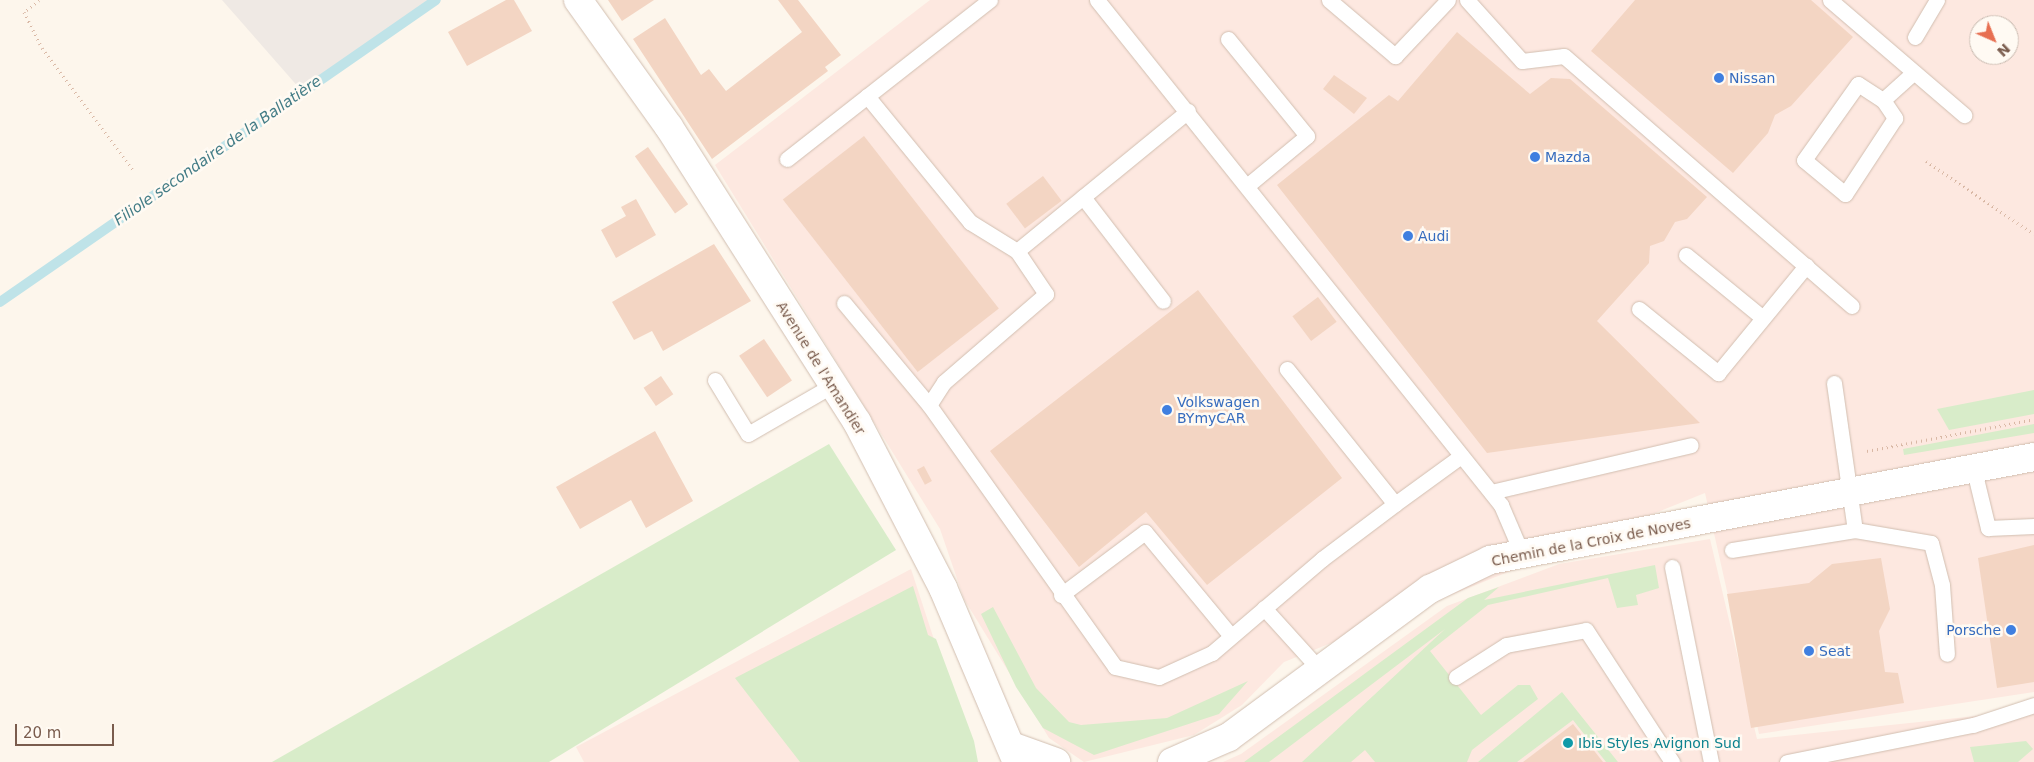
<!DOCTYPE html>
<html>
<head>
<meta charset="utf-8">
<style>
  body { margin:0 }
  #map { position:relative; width:2034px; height:762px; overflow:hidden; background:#fdf6ec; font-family:"DejaVu Sans",sans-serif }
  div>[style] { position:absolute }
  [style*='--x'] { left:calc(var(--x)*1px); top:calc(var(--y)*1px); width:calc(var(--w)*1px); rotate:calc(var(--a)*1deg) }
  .commercial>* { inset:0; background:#fde8e0 }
  .industrial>* { inset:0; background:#efe9e4 }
  .green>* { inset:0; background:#d8ecc9 }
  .stream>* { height:10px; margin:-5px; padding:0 5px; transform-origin:5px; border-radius:5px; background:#bfe3e8 }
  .building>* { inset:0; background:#f3d5c3; transform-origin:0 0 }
  .path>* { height:3px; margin-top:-1.5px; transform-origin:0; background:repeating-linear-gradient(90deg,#d9b8a5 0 1px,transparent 0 5px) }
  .roads { filter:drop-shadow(0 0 1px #d1beb0) drop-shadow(0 0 1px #d1beb0) }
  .service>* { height:15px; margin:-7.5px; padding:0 7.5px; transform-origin:7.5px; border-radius:7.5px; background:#fff }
  .minor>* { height:28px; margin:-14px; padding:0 14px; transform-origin:14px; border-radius:14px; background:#fff }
  .dots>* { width:14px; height:14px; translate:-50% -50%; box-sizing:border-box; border:2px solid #fffaf3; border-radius:50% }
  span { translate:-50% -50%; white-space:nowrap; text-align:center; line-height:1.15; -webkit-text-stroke:5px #fffaf3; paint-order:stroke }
  .shop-label { font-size:14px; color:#366cbe }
  .left { translate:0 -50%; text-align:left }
  .right { translate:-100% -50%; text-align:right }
  .street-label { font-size:14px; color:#7a5c4d }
  .culture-label { font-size:14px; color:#0d838f }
  .water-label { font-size:15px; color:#437c86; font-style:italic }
  .north { position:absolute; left:1969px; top:15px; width:50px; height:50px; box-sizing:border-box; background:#fffaf3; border:1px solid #cabbb1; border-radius:50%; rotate:136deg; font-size:14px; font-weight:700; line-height:20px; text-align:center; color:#7a5c4d }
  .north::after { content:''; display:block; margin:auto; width:18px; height:22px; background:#e76f51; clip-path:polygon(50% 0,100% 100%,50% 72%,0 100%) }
  .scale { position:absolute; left:15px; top:724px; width:99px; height:22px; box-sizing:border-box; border:2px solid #7a5c4d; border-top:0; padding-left:6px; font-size:15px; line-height:18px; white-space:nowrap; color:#7a5c4d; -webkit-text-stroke:4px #fffaf3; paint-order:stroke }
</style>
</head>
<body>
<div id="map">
  <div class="commercial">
    <div style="clip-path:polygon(evenodd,930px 0,2034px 0,2034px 692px,1759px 734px,1705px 493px,1284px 662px,1242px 705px,1194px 735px,1084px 762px,1049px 738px,964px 599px,940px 529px,715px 165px,930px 0,1979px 25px,2009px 25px,2009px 55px,1979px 55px,1979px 25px)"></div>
    <div style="clip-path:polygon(1710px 539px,1757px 739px,2034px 710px,2034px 762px,1223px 762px,1241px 754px,1447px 606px,1559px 564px)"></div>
    <div style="clip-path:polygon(911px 569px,974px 762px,584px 762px,576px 747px)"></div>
  </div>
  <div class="industrial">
    <div style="clip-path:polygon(222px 0,431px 0,300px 89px)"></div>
  </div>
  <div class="green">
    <div style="clip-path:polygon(2034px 390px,2034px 414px,1949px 430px,1937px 409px)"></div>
    <div style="clip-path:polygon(2034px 424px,2034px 433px,1904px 455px,1903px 449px)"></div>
    <div style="clip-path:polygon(829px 444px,896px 550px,549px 762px,272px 762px)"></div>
    <div style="clip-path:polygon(1655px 565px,1659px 588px,1636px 595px,1638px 605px,1617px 608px,1608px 578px,1488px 605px,1430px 651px,1481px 715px,1518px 685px,1530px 685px,1538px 699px,1472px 750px,1467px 762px,1375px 762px,1365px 750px,1351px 762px,1302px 762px,1445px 629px,1269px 762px,1244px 762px,1468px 598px,1499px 587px,1484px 600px)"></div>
    <div style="clip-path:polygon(913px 586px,928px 635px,936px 639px,974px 741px,978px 762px,800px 762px,735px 678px)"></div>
    <div style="clip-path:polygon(993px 607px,1036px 688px,1069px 722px,1081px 725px,1167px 718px,1248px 681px,1219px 714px,1094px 755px,1043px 728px,1016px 687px,981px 614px)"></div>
    <div style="clip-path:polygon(1562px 692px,1618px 762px,1606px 762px,1573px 720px,1517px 762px,1478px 762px)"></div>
    <div style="clip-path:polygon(2026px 741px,2033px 749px,2018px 762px,1974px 762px,1970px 747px)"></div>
  </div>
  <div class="stream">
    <div style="--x:0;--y:302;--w:530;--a:-34.71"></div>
  </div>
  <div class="building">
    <div style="clip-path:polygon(506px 0,514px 0,532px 31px,467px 66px,448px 32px)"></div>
    <div style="clip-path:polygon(608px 0,654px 0,622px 21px)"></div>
    <div style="clip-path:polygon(778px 0,798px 0,841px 55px,825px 67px,828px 71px,712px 159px,633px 39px,665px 18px,701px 75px,709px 69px,726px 91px,802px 32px)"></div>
    <div style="clip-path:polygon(1635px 0,1811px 0,1853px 37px,1791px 106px,1775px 115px,1768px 133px,1733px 173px,1591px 51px)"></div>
    <div style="clip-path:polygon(1457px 32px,1530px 94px,1551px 78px,1570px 79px,1707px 197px,1687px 219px,1675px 222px,1664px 241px,1650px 246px,1649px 263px,1597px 321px,1700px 423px,1487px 453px,1277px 185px,1389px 95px,1398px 101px)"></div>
    <div style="clip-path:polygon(1334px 75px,1367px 98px,1354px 114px,1323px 89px)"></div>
    <div style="left:864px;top:136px;width:219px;height:103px;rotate:52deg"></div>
    <div style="left:648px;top:147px;width:70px;height:16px;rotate:55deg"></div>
    <div style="left:1043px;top:176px;width:31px;height:46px;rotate:53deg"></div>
    <div style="clip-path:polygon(636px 199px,656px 235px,616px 258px,601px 230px,626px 216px,621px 207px)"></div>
    <div style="clip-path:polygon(714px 244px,751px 301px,663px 351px,652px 331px,634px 340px,612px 302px)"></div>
    <div style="clip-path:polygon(1198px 290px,1342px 478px,1207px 585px,1146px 512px,1079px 567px,990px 451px)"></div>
    <div style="left:1318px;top:297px;width:31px;height:32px;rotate:53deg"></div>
    <div style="left:764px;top:339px;width:50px;height:30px;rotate:56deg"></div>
    <div style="left:661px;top:376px;width:22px;height:21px;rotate:56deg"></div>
    <div style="clip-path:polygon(655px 431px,693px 501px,646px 528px,631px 500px,580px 529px,556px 487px)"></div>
    <div style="left:924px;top:466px;width:17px;height:8px;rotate:62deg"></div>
    <div style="clip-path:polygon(2034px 545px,2034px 682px,1997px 688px,1978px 558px)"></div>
    <div style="clip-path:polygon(1881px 558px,1890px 609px,1879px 631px,1885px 672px,1898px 673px,1904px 703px,1751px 728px,1727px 594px,1809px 583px,1832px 564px)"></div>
    <div style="clip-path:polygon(1573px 724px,1603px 762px,1523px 762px)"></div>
  </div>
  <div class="path">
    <div style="--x:39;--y:0;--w:19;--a:141"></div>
    <div style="--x:24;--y:12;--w:40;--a:63.4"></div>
    <div style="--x:42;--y:48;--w:152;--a:53.3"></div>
    <div style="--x:1926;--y:161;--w:130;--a:34.1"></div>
    <div style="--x:1867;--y:451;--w:170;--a:-10.8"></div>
  </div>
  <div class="roads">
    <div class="service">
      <div style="--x:1097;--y:0;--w:647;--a:51.34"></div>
      <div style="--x:1501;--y:505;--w:53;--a:66.8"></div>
      <div style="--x:1329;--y:0;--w:87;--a:40.3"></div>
      <div style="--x:1395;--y:56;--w:77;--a:-46.6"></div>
      <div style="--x:1467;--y:0;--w:82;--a:48"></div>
      <div style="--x:1522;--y:61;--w:42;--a:-6.8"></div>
      <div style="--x:1564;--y:56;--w:381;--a:41"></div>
      <div style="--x:1830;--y:0;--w:177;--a:40.6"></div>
      <div style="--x:1915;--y:37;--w:43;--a:-59.3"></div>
      <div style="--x:1228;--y:39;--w:125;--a:50.8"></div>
      <div style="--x:1307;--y:136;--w:77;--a:140.3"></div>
      <div style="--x:867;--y:96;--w:163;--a:50.7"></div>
      <div style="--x:970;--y:222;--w:55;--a:31.7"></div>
      <div style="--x:1883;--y:100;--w:22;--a:56"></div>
      <div style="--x:1895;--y:118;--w:91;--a:123.3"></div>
      <div style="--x:1845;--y:194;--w:53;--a:-140.3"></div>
      <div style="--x:1804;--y:160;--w:93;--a:-54.6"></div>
      <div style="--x:1858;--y:84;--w:30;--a:33"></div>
      <div style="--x:1883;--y:100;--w:40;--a:-42"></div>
      <div style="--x:1188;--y:111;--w:221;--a:140.7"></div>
      <div style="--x:1017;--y:251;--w:52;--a:56"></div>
      <div style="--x:1046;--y:294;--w:135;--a:139.2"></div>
      <div style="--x:944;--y:382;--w:27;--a:123"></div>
      <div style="--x:929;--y:405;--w:321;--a:54.6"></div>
      <div style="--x:1115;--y:667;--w:45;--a:12.8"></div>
      <div style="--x:1159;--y:677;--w:58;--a:-24.4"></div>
      <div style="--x:1212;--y:653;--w:145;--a:-40.5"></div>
      <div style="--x:1322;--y:559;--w:91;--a:-37"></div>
      <div style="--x:1395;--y:504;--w:173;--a:-128.7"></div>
      <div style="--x:787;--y:159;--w:258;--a:-38.1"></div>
      <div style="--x:1083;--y:197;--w:131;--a:52.4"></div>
      <div style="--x:1686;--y:255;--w:99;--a:39.3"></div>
      <div style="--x:844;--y:303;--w:133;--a:50.2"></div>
      <div style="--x:1639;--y:309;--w:102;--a:39"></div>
      <div style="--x:1718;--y:373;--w:139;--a:-50.6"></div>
      <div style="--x:715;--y:380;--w:63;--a:58.6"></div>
      <div style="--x:748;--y:434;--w:98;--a:-30"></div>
      <div style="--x:1834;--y:383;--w:148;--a:81.9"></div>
      <div style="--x:1855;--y:530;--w:77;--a:9.7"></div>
      <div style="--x:1931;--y:543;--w:43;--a:75.3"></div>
      <div style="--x:1942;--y:585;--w:69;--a:85.9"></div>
      <div style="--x:1973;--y:466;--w:64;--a:76.4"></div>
      <div style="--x:1988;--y:528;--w:46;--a:-2.5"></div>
      <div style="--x:1491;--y:492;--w:205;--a:-13.2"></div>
      <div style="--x:1395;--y:504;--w:82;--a:-36"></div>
      <div style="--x:1732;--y:550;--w:125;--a:-9.2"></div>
      <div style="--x:1672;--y:567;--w:199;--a:78.7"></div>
      <div style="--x:1061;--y:595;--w:105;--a:-36.9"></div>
      <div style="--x:1145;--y:532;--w:135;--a:50.4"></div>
      <div style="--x:1264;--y:608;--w:85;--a:47.9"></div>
      <div style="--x:1456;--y:677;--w:59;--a:-32.6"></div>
      <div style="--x:1506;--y:645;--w:81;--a:-10.6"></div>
      <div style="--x:1586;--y:630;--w:158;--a:56.9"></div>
      <div style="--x:1787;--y:762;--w:190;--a:-11.3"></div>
      <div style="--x:1973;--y:725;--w:64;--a:-18.2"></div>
    </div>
    <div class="minor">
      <div style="--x:578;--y:0;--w:156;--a:54.4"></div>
      <div style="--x:669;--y:127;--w:350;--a:57.5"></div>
      <div style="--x:857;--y:422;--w:187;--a:62.6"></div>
      <div style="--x:943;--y:588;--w:189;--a:67"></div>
      <div style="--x:1011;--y:746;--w:48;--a:19.6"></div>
      <div style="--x:1172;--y:762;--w:62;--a:-23.7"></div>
      <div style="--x:1229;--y:737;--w:250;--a:-36.4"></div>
      <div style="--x:1430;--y:589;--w:67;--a:-25.8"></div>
      <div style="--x:1490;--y:560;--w:554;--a:-10.72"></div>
    </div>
  </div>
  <div class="dots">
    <div style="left:1719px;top:78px;background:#3f7fe0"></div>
    <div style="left:1535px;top:157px;background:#3f7fe0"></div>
    <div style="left:1408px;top:236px;background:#3f7fe0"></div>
    <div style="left:1167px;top:410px;background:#3f7fe0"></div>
    <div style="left:2011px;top:630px;background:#3f7fe0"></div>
    <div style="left:1809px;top:651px;background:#3f7fe0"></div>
    <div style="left:1568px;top:743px;background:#0f9aa8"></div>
  </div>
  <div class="shop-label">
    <span class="left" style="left:1729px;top:78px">Nissan</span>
    <span class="left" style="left:1545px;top:157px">Mazda</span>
    <span class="left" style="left:1418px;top:236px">Audi</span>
    <span class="left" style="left:1177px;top:410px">Volkswagen<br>BYmyCAR</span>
    <span class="right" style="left:2001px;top:630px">Porsche</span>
    <span class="left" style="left:1819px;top:651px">Seat</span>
  </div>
  <div class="street-label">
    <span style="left:821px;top:368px;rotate:58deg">Avenue de l'Amandier</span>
    <span style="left:1591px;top:542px;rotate:-11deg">Chemin de la Croix de Noves</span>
  </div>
  <div class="culture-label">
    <span class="left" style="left:1578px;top:743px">Ibis Styles Avignon Sud</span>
  </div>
  <div class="water-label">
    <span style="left:218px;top:151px;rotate:-35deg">Filiole secondaire de la Ballatière</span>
  </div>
  <div class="north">N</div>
  <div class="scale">20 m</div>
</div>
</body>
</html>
